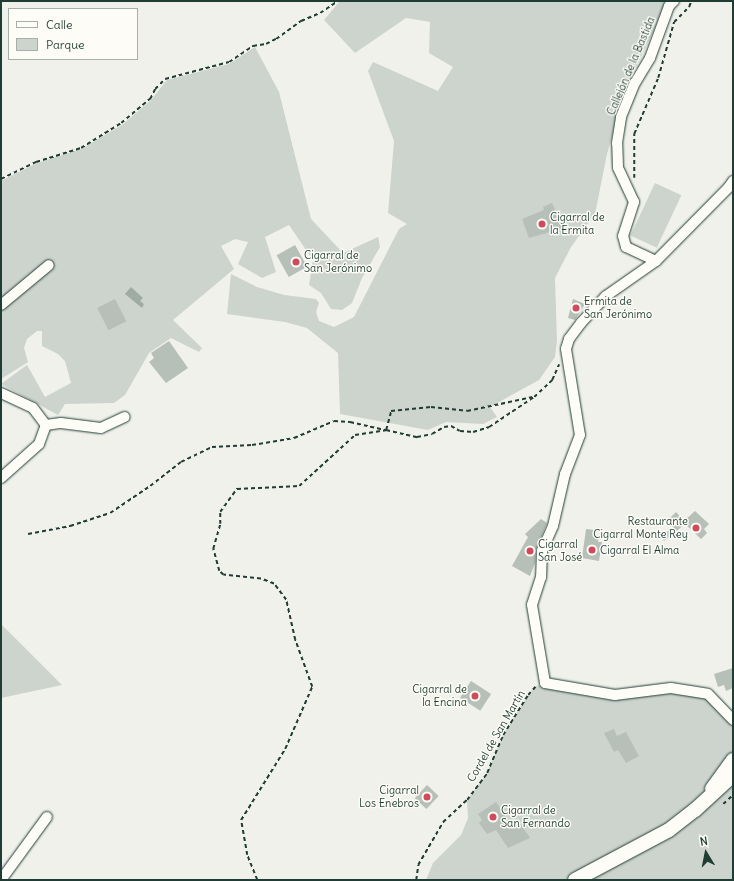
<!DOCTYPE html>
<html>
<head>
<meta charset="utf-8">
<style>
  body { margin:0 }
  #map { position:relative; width:734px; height:881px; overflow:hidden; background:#f0f1eb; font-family:Delius,sans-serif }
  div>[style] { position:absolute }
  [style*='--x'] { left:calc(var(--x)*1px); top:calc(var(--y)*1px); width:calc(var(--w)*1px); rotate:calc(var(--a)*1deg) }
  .green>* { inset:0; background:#cdd3cd; transform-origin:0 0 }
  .water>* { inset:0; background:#9faca4 }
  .building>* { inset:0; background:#b6bfb8; transform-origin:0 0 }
  .path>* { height:1.5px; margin-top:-0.75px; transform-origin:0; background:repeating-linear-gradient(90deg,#1f3d34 0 4px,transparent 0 7px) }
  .roads { filter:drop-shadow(0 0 1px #1f3d34) drop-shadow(0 0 1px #1f3d34) }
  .minor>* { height:10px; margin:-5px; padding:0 5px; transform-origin:5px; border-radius:5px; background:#fdfcf7 }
  .secondary>* { height:14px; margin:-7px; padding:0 7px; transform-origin:7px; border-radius:7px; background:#fdfcf7 }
  .dots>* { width:11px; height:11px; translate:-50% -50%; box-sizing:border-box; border:2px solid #fdfcf7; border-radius:50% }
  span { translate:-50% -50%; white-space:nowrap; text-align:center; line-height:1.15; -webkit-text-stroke:3px #fdfcf7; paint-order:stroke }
  .street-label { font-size:11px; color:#1f3d34 }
  .poi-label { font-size:11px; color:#1f3d34 }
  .left { translate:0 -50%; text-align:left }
  .right { translate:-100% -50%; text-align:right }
  .frame { position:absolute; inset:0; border:2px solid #1f3d34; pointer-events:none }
  .legend { position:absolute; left:8px; top:8px; width:130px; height:52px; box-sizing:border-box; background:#fdfcf7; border:1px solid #a4b0a9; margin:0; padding:5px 7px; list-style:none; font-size:12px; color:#1f3d34 }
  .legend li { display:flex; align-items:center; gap:8px; height:20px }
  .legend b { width:20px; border:1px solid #a4b0a9 }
  .north { position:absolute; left:686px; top:833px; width:40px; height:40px; -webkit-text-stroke:3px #fdfcf7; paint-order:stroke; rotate:350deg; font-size:11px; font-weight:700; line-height:16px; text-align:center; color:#1f3d34 }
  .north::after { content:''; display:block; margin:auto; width:14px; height:18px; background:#1f3d34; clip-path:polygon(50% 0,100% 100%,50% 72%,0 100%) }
</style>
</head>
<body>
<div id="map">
  <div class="green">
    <div style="clip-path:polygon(340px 1px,668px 1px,625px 90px,607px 154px,595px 214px,571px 247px,555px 278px,557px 341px,555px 357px,539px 380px,490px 407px,497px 417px,483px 424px,446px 422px,428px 430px,340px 414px,338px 353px,307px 328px,285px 322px,227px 314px,231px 274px,257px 287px,284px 295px,316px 299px,319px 303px,316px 312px,319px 321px,334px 327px,354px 317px,399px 229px,407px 224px,388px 213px,394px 141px,368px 71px,373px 62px,438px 91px,453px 67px,429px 53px,430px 22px,406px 18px,355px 53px,324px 20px)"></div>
    <div style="clip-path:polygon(255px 47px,279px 92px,311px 219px,343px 253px,378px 237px,380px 247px,362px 278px,352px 303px,342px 310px,331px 309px,321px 293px,309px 285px,313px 260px,289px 225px,265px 237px,276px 272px,262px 278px,238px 264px,248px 242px,235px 239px,221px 246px,234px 269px,173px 320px,202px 348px,199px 352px,171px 338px,149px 353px,125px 395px,114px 403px,65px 404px,58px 415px,1px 384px,27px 365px,45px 397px,71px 383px,65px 361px,58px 354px,42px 346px,42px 331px,37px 331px,27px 339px,24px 348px,28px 362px,1px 379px,1px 181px,37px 163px,81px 149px,122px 125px,151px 100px,167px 80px,229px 64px)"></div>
    <div style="left:655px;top:183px;width:29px;height:58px;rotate:25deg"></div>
    <div style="clip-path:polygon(1px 624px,62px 685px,1px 698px)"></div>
    <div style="clip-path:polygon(545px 683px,615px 695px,671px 688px,708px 694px,733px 720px,733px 880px,426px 880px,433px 863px,461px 835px,468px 818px,467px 800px,487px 773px,503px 735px,528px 695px,534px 687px)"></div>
  </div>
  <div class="water">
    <div style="clip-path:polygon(131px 287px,143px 298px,140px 301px,144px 304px,142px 308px,125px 294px)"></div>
  </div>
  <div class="building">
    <div style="clip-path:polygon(552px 203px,563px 228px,529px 238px,522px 219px,544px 210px,543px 207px)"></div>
    <div style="left:295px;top:245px;width:25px;height:21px;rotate:61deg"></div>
    <div style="left:115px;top:299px;width:25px;height:20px;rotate:63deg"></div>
    <div style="clip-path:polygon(573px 299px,585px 304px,575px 320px,568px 318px)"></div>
    <div style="clip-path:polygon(169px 341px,188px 368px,166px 383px,149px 362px,154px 358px,151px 353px)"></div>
    <div style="clip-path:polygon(695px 511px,709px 524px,704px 529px,707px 533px,701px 539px,685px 524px,664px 541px,660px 535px,674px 528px,667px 521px,676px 512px,684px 521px)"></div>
    <div style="clip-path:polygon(541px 519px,547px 523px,536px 549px,535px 563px,530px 576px,512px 566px,528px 537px,525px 534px)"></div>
    <div style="clip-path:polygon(586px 529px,594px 530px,593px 535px,599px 536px,598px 542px,602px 542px,599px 561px,582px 558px)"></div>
    <div style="clip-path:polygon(733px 668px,733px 688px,726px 691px,724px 685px,718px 687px,714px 674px)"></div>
    <div style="left:471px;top:681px;width:24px;height:20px;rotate:33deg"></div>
    <div style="clip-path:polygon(614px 729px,617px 736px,626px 732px,639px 756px,626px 763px,618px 750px,614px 752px,604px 733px)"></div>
    <div style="left:427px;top:785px;width:16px;height:18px;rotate:43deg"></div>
    <div style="clip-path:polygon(496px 802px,513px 827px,520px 823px,530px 838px,508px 848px,496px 830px,487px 834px,479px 823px,482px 820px,478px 814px)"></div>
  </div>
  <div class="path">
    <div style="--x:634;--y:178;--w:44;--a:-90"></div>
    <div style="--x:634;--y:134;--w:61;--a:-66.8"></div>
    <div style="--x:658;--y:78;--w:58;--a:-74.1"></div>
    <div style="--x:674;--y:22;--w:21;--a:-45"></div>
    <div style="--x:689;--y:7;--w:6;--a:-72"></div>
    <div style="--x:1;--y:179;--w:39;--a:-26"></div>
    <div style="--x:36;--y:162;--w:47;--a:-17.3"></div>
    <div style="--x:81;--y:148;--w:47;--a:-32"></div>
    <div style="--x:121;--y:123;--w:38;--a:-40"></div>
    <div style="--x:150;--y:99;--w:11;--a:-63"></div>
    <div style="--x:155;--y:89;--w:14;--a:-45"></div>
    <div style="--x:165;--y:79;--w:66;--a:-14.9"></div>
    <div style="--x:229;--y:62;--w:29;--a:-34"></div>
    <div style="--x:253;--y:46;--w:13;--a:-9"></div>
    <div style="--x:266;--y:44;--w:11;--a:-27"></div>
    <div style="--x:276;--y:39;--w:31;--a:-36"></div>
    <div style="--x:301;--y:21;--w:21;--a:-23"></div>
    <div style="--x:320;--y:13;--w:22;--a:-34"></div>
    <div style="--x:28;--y:534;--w:43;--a:-10.8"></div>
    <div style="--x:70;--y:526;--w:42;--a:-18"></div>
    <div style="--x:110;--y:513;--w:48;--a:-34"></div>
    <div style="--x:150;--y:486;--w:39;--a:-38"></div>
    <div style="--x:181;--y:462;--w:34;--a:-26"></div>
    <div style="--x:212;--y:447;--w:40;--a:-2.9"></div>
    <div style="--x:252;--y:445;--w:43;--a:-9.5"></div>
    <div style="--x:294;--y:438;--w:43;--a:-23"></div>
    <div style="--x:334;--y:421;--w:16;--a:4"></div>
    <div style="--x:350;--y:422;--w:37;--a:13"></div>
    <div style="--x:386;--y:430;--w:20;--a:-75"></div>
    <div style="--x:391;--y:411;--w:40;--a:-5.7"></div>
    <div style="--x:431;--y:407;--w:36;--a:6"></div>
    <div style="--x:467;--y:411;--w:67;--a:-12"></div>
    <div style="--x:723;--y:804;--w:13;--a:-42"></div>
    <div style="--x:257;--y:880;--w:27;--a:-112"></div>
    <div style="--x:247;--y:855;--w:36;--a:-100"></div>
    <div style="--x:241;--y:820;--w:84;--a:-58.2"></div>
    <div style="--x:285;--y:749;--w:68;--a:-66.5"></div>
    <div style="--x:312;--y:687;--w:50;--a:-109.9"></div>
    <div style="--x:295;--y:640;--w:41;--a:-102.7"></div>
    <div style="--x:286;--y:600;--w:20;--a:-127"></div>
    <div style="--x:274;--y:584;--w:14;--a:-159"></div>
    <div style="--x:261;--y:579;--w:38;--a:-174"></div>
    <div style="--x:223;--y:575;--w:6;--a:-135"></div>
    <div style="--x:219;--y:571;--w:23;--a:-105"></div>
    <div style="--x:213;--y:549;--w:26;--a:-74"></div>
    <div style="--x:220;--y:524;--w:12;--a:-90"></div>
    <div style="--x:220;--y:512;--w:29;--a:-54"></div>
    <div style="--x:237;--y:489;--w:62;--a:-2.8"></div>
    <div style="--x:299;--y:486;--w:76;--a:-42.3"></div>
    <div style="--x:355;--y:435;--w:31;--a:-9"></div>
    <div style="--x:386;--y:430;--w:32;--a:13"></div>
    <div style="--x:417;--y:437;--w:15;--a:-11"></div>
    <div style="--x:432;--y:434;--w:14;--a:-30"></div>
    <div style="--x:444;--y:427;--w:7;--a:-8"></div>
    <div style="--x:451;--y:426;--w:10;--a:29"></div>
    <div style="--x:460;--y:431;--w:13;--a:4"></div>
    <div style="--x:473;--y:432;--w:17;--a:-17"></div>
    <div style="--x:489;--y:427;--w:54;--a:-33.7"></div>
    <div style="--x:534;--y:397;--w:25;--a:-43"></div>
    <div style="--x:552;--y:380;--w:17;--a:-66"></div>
    <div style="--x:416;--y:880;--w:15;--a:-82"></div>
    <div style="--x:418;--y:865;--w:50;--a:-59.8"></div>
    <div style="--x:443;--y:822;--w:33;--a:-43"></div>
    <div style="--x:467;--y:800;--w:34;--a:-53"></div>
    <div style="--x:487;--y:773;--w:41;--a:-67.2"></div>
    <div style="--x:503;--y:735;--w:47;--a:-58"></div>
    <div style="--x:528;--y:695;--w:12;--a:-48"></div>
  </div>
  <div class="roads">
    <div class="minor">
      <div style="--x:733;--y:181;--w:7;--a:124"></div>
      <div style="--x:729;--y:187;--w:104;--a:134.6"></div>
      <div style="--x:656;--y:261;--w:61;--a:145"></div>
      <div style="--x:606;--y:296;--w:37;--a:133"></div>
      <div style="--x:581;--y:323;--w:20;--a:127"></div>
      <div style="--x:569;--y:339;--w:10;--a:107"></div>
      <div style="--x:566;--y:349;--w:87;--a:80.8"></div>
      <div style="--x:580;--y:435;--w:42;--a:111"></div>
      <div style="--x:565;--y:474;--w:53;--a:103"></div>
      <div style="--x:553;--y:526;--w:27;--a:114"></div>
      <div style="--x:542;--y:551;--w:26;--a:92"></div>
      <div style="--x:541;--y:577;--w:29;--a:108"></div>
      <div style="--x:532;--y:605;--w:79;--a:80.5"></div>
      <div style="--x:545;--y:683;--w:71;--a:9.7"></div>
      <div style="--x:615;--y:695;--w:56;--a:-7.1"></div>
      <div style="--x:671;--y:688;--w:37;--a:9"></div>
      <div style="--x:708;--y:694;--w:36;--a:46"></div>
      <div style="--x:656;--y:261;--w:33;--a:-155"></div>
      <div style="--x:626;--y:247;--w:11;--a:-105"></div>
      <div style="--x:623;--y:236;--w:36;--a:-72"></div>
      <div style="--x:634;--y:202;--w:38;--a:-115"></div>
      <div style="--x:618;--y:167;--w:24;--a:-92"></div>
      <div style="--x:617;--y:143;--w:26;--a:-81"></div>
      <div style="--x:621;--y:117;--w:37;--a:-68"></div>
      <div style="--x:635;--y:83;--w:29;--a:-59"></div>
      <div style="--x:650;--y:58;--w:55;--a:-69.9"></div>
      <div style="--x:669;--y:6;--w:7;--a:-45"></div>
      <div style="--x:1;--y:305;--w:62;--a:-39.8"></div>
      <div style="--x:1;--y:393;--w:35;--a:25"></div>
      <div style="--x:33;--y:408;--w:21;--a:53"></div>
      <div style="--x:46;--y:425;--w:15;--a:-8"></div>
      <div style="--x:61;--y:423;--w:40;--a:7.1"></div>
      <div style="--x:101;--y:428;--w:26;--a:-25"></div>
      <div style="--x:1;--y:478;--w:51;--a:-41.8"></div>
      <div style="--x:39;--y:444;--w:20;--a:-70"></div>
      <div style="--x:1;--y:880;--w:78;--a:-53.9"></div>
    </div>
    <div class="secondary">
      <div style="--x:712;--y:789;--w:36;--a:-54"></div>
      <div style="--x:575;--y:880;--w:106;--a:-28"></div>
      <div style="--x:669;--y:830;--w:33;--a:-38"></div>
      <div style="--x:695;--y:810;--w:52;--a:-42.6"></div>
    </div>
  </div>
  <div class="dots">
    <div style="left:542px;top:224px;background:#d1495b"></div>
    <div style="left:296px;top:262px;background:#d1495b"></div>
    <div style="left:576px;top:308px;background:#d1495b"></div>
    <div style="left:696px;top:528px;background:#d1495b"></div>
    <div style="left:592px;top:550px;background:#d1495b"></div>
    <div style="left:530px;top:551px;background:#d1495b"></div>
    <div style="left:475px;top:696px;background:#d1495b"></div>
    <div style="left:427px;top:797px;background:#d1495b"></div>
    <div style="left:493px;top:817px;background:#d1495b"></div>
  </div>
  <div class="street-label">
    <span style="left:631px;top:66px;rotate:-67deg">Callejón de la Bastida</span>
    <span style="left:496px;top:736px;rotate:-60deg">Cordel de San Martín</span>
  </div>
  <div class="poi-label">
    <span class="left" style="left:550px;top:224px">Cigarral de<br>la Ermita</span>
    <span class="left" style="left:304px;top:262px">Cigarral de<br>San Jerónimo</span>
    <span class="left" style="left:584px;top:308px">Ermita de<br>San Jerónimo</span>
    <span class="right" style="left:688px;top:528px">Restaurante<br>Cigarral Monte Rey</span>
    <span class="left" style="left:538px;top:551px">Cigarral<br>San José</span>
    <span class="left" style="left:600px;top:550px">Cigarral El Alma</span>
    <span class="right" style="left:467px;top:696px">Cigarral de<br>la Encina</span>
    <span class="right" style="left:419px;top:797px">Cigarral<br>Los Enebros</span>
    <span class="left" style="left:501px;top:817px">Cigarral de<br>San Fernando</span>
  </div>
  <div class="frame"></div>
  <ul class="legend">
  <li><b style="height:5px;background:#fdfcf7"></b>Calle</li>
  <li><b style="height:11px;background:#cdd3cd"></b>Parque</li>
  </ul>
  <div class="north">N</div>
</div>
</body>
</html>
